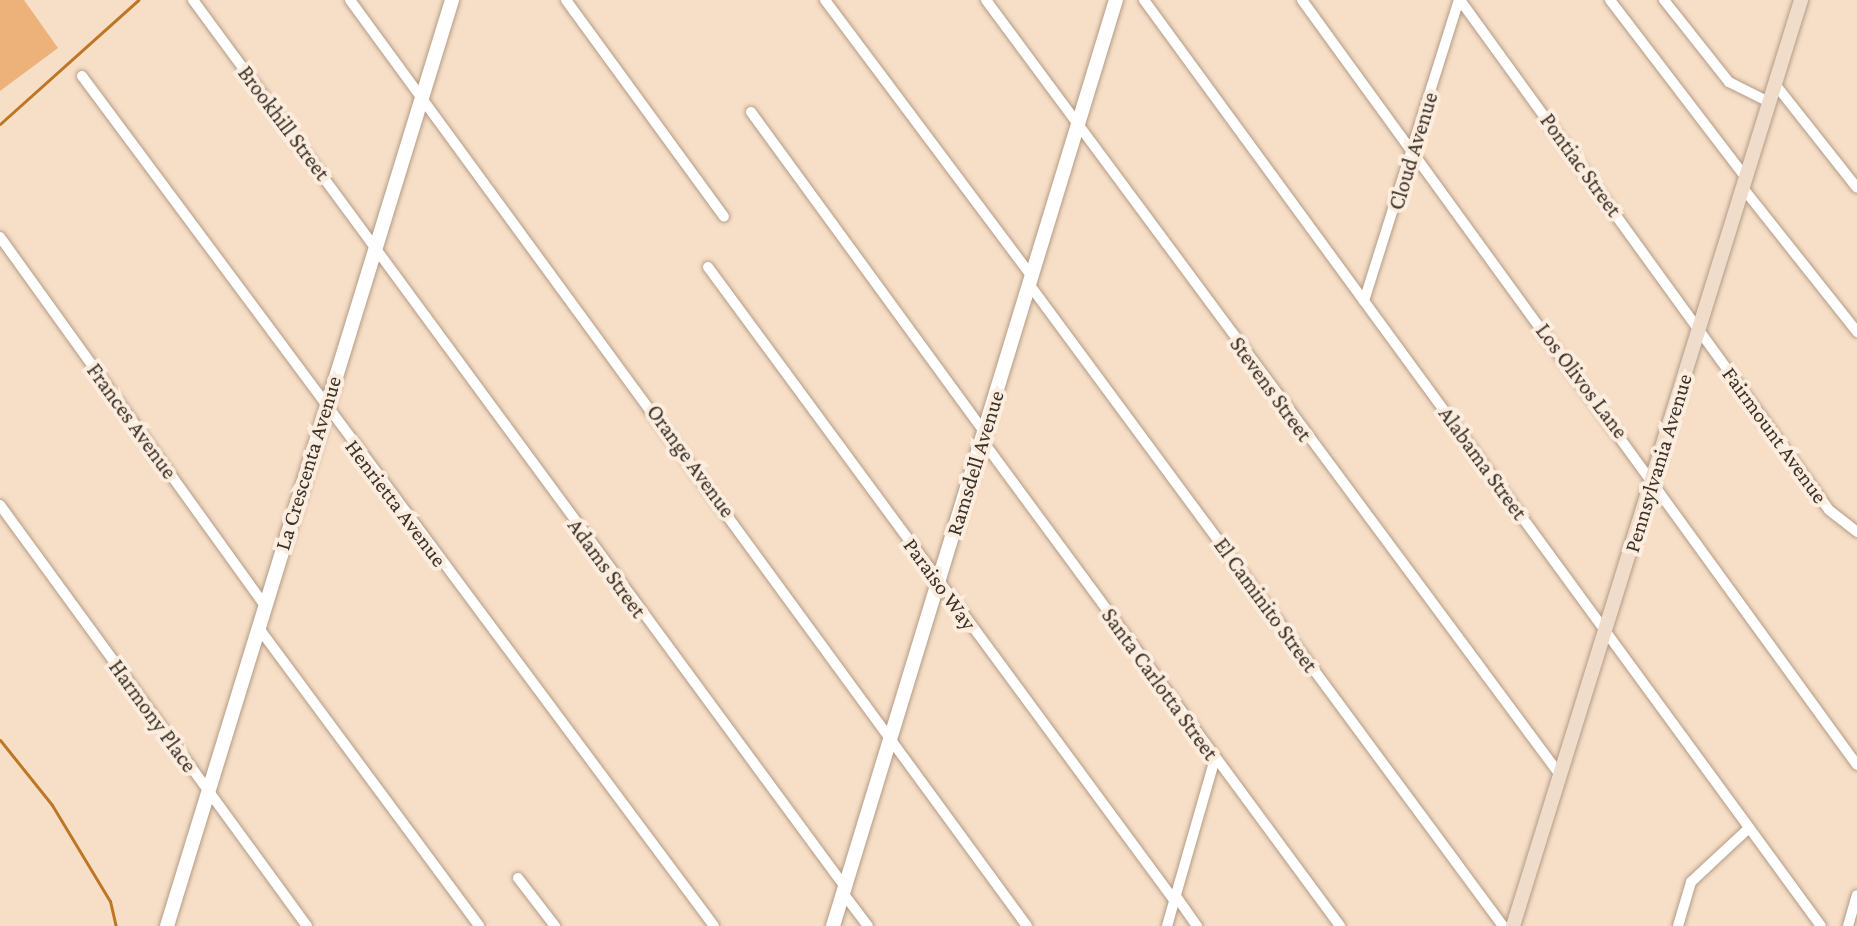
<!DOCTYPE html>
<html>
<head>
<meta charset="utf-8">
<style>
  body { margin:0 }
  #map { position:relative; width:1857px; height:926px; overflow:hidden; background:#f7dec7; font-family:"Crimson Pro",serif }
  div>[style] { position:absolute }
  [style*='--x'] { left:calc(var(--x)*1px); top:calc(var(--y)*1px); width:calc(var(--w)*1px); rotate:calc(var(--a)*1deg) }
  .green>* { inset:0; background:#edb27a }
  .stream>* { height:3px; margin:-1.5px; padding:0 1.5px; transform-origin:1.5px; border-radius:1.5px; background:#be7624 }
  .roads { filter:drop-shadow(0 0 2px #b39c86) drop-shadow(0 0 2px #b39c86) }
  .minor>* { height:10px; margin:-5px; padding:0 5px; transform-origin:5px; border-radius:5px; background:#fff }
  .tertiary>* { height:14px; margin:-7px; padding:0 7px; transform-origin:7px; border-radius:7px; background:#fff }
  .secondary>* { height:14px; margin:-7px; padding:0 7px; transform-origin:7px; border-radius:7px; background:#efdcca }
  span { translate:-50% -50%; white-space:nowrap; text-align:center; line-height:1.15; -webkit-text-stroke:8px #fceddf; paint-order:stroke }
  .street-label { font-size:22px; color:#3a3128 }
</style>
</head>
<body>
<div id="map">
  <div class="green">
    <div style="clip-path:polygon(0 0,24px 0,58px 48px,0 91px)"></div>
  </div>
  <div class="stream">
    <div style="--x:0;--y:124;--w:186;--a:-41.9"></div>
    <div style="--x:0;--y:740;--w:83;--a:51.3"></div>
    <div style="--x:52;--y:805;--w:112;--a:58.9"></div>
    <div style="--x:110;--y:901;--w:26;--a:77"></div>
  </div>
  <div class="roads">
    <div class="minor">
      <div style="--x:193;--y:0;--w:1101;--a:53.68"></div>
      <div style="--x:350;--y:0;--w:1147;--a:53.83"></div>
      <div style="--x:566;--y:0;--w:268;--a:53.9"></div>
      <div style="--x:825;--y:0;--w:346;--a:53.2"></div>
      <div style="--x:986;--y:0;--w:964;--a:53.47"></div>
      <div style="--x:1144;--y:0;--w:1147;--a:53.83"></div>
      <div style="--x:1302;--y:0;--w:945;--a:54.04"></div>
      <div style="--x:1460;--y:0;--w:629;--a:54.11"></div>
      <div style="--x:1829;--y:510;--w:36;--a:38"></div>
      <div style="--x:1610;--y:0;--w:224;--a:52.6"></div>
      <div style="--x:1664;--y:0;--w:105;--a:51.6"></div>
      <div style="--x:1729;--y:82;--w:45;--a:26.6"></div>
      <div style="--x:82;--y:76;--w:1059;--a:53.37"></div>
      <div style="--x:1775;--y:84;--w:132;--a:51.7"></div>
      <div style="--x:751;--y:112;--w:395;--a:53.9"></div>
      <div style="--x:1743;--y:188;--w:184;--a:51.6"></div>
      <div style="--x:0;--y:237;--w:453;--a:54.3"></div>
      <div style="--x:708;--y:267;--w:786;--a:53.64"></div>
      <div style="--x:1029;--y:284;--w:798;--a:53.56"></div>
      <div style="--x:1364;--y:301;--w:316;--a:-72.5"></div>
      <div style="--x:982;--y:440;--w:604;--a:53.62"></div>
      <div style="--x:0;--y:505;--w:521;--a:53.9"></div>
      <div style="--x:258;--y:627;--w:372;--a:53.5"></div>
      <div style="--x:518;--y:878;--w:61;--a:52.4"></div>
      <div style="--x:843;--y:893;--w:41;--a:52.9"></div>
      <div style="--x:1176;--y:896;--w:37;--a:55"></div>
      <div style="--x:1167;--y:926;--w:174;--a:-74"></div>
      <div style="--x:1678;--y:926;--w:46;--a:-73.5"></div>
      <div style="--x:1691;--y:882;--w:79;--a:-43"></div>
      <div style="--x:1848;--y:926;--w:32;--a:-74"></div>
    </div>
    <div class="tertiary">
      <div style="--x:167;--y:926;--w:969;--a:-72.89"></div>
      <div style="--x:833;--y:926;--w:968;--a:-73.01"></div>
    </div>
    <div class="secondary">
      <div style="--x:1513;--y:926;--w:970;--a:-72.72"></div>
    </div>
  </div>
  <div class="street-label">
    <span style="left:284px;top:123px;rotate:53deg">Brookhill Street</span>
    <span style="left:1413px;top:151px;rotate:-73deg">Cloud Avenue</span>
    <span style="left:1581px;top:165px;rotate:54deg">Pontiac Street</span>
    <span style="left:1582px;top:381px;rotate:53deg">Los Olivos Lane</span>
    <span style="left:1271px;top:389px;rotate:54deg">Stevens Street</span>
    <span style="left:132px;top:421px;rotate:54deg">Frances Avenue</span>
    <span style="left:1775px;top:435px;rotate:54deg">Fairmount Avenue</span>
    <span style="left:691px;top:461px;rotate:54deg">Orange Avenue</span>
    <span style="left:308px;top:463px;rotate:-73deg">La Crescenta Avenue</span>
    <span style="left:975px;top:463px;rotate:-73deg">Ramsdell Avenue</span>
    <span style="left:1483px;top:463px;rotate:54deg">Alabama Street</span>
    <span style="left:1658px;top:463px;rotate:-73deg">Pennsylvania Avenue</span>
    <span style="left:396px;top:503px;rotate:53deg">Henrietta Avenue</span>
    <span style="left:607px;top:568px;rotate:54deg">Adams Street</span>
    <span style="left:940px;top:584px;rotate:54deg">Paraiso Way</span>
    <span style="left:1266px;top:605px;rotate:54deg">El Caminito Street</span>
    <span style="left:1160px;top:684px;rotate:54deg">Santa Carlotta Street</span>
    <span style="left:153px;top:716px;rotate:54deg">Harmony Place</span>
  </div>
</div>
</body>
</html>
